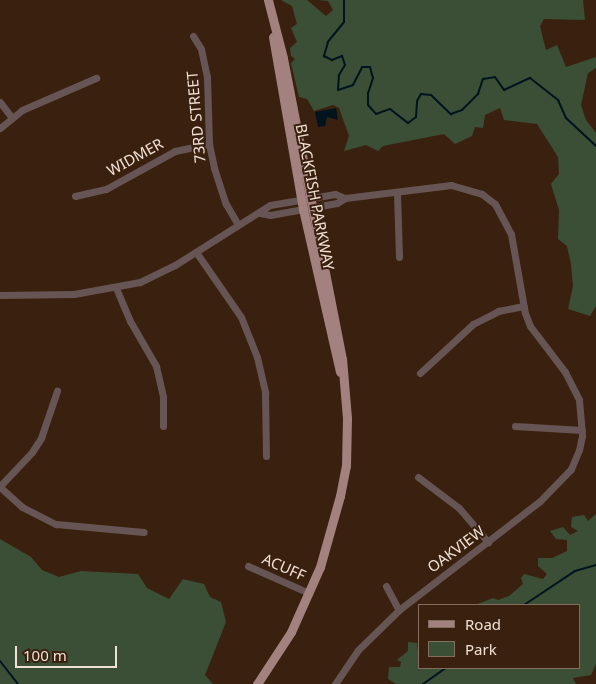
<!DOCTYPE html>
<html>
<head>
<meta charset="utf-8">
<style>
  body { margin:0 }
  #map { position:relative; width:596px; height:684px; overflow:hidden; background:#3a210f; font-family:"Noto Sans",sans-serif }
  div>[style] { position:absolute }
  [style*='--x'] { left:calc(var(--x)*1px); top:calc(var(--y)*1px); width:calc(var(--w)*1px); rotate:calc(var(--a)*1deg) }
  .green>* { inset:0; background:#3a4f36 }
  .water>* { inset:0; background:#001420 }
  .stream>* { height:2px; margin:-1px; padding:0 1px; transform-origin:1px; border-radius:1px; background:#001420 }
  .minor>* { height:7px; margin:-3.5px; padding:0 3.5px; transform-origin:3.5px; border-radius:3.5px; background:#665554 }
  .major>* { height:9px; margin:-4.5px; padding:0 4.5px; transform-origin:4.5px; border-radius:4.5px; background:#a2817f }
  span { translate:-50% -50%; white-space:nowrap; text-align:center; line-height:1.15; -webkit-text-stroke:4px #3a210f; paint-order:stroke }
  .street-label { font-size:15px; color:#f1e0d5 }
  .legend { position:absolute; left:418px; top:604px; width:162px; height:65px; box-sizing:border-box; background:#3a210f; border:1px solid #836d5e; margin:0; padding:6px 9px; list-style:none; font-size:15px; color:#f1e0d5 }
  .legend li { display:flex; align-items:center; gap:10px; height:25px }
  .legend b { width:25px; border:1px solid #836d5e }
  .scale { position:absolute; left:15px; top:646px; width:102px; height:22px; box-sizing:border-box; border:2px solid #f1e0d5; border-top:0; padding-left:6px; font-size:15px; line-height:18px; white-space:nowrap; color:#f1e0d5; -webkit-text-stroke:4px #3a210f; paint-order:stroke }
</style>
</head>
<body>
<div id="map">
  <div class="green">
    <div style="clip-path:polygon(281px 0,307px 0,326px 16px,333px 10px,328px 1px,319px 0,583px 0,585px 20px,544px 19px,540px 26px,546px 50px,557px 45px,566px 67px,596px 57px,596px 68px,588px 73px,581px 105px,586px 120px,596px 133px,596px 306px,590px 316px,568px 309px,573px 286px,571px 264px,567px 246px,558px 239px,559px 210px,551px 184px,559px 174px,558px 157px,537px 124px,504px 120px,500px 108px,485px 115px,483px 128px,475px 127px,472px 136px,455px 144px,444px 134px,383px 146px,378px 151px,366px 145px,344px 151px,349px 136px,339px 108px,333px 105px,314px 111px,307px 99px,299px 97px,291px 63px,295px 59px,291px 56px,290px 48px,297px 42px,291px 28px,297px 24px,292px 6px)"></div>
    <div style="clip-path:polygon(596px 514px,596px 664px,591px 675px,573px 678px,576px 684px,396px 684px,388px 679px,389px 667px,400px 667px,401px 662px,397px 660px,408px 651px,408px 642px,417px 643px,420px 668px,580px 668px,580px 605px,475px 605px,493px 598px,498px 600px,509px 596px,523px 584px,521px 578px,524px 574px,543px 579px,547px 574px,538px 566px,538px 558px,552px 558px,567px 551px,567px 540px,556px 539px,550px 531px,563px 527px,570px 535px,578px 531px,571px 527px,572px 517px,584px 515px,588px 521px)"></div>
    <div style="clip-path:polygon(0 539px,31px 557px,42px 570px,59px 577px,81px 571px,138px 574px,147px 588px,169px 599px,183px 579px,204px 584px,210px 597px,221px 602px,226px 622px,205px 675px,213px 684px,0 684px)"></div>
  </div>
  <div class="water">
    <div style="clip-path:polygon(336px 108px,338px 120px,327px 117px,325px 126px,318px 127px,315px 112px)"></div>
  </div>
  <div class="stream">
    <div style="--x:344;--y:0;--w:22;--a:90"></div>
    <div style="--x:344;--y:22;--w:26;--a:129"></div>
    <div style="--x:328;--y:42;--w:15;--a:106"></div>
    <div style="--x:324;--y:56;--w:9;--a:27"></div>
    <div style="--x:332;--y:60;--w:11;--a:-22"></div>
    <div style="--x:342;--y:56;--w:9;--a:72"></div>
    <div style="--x:345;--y:65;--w:12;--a:121"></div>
    <div style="--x:339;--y:75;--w:15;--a:94"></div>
    <div style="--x:338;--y:90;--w:16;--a:-18"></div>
    <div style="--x:353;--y:85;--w:20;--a:-63"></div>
    <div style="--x:362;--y:67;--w:8;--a:0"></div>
    <div style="--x:370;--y:67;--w:11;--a:75"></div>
    <div style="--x:373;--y:78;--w:16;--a:108"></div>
    <div style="--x:368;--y:93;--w:12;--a:90"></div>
    <div style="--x:368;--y:105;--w:12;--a:48"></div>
    <div style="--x:376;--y:114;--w:15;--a:-20"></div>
    <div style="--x:390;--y:109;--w:23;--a:38"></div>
    <div style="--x:408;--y:123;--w:10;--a:-37"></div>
    <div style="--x:416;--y:117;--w:16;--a:-86"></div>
    <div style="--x:417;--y:101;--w:8;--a:-60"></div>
    <div style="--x:421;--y:94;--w:10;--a:6"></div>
    <div style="--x:431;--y:95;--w:28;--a:44"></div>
    <div style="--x:451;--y:114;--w:12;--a:-20"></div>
    <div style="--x:462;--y:110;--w:23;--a:-45"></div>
    <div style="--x:478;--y:94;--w:16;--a:-72"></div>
    <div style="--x:483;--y:79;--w:12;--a:-9"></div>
    <div style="--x:495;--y:77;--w:16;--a:55"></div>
    <div style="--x:504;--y:90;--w:29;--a:-25"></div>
    <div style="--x:530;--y:78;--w:36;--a:38"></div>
    <div style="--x:558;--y:100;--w:20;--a:66"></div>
    <div style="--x:566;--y:118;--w:41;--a:43"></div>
    <div style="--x:524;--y:605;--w:61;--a:-33.7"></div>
    <div style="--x:575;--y:571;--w:22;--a:-16"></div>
    <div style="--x:0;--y:661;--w:29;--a:52"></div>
    <div style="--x:423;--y:684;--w:28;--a:-35"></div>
  </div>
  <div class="minor">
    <div style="--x:193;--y:36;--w:15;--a:58"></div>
    <div style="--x:201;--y:49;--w:29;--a:78"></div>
    <div style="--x:207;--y:77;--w:67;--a:88.3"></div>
    <div style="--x:209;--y:144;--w:25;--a:78"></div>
    <div style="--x:214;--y:168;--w:38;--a:72"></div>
    <div style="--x:226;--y:204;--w:22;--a:60"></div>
    <div style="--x:0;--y:102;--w:20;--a:53"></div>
    <div style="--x:0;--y:128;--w:28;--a:-39"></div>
    <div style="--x:22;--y:110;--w:81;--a:-23.4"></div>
    <div style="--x:397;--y:193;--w:64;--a:88.2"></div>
    <div style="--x:75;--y:196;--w:32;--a:-13"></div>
    <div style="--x:106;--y:189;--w:79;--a:-28.8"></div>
    <div style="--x:175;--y:151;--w:35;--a:-12"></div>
    <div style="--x:260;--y:213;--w:10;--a:11"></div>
    <div style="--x:270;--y:215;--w:68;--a:-10.2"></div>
    <div style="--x:337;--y:203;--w:9;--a:-32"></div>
    <div style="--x:196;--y:252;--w:79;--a:55.3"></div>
    <div style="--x:241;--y:317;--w:43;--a:68.2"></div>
    <div style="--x:257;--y:357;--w:37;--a:77"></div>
    <div style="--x:265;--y:393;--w:63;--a:89.1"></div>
    <div style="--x:116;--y:288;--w:36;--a:67"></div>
    <div style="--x:130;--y:321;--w:52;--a:60"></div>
    <div style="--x:156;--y:366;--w:32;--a:77"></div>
    <div style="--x:163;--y:397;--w:29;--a:90"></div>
    <div style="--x:0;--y:295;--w:74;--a:-0.8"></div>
    <div style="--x:74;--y:294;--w:67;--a:-10.3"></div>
    <div style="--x:140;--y:282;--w:39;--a:-26"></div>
    <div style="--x:175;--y:265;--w:112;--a:-32.3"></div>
    <div style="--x:270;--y:205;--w:66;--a:-9.6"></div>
    <div style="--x:335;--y:194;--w:11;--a:22"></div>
    <div style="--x:345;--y:198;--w:107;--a:-7"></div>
    <div style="--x:451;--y:185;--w:32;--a:16"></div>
    <div style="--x:482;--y:194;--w:16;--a:38"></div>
    <div style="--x:495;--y:204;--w:34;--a:62"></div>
    <div style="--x:511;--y:234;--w:80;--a:80"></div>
    <div style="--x:525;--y:313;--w:14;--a:69"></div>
    <div style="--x:530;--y:326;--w:58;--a:52.7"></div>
    <div style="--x:565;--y:372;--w:31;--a:63"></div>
    <div style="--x:579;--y:400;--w:36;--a:85"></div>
    <div style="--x:582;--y:436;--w:14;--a:102"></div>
    <div style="--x:579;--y:450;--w:21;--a:113"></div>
    <div style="--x:571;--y:469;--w:45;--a:134.1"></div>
    <div style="--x:540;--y:501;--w:178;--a:142.3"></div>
    <div style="--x:399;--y:610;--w:57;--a:135.7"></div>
    <div style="--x:358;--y:650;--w:41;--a:124.1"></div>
    <div style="--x:420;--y:373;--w:72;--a:-42.8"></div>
    <div style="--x:473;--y:324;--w:28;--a:-27"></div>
    <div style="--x:498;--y:311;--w:26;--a:-11"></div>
    <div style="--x:515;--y:426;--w:67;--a:3.4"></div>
    <div style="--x:418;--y:477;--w:51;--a:37.1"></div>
    <div style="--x:459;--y:508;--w:45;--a:49.5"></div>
    <div style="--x:0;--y:486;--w:47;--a:-46.7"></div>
    <div style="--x:32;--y:452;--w:17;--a:-57"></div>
    <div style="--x:41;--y:438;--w:50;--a:-71.2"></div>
    <div style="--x:0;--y:487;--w:30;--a:42"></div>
    <div style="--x:22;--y:507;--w:38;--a:27"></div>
    <div style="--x:56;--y:524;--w:88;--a:5.2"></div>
    <div style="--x:248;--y:566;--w:67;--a:23.9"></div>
    <div style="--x:386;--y:586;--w:27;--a:62"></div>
  </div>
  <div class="major">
    <div style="--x:273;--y:37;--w:175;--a:80.1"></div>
    <div style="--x:303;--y:209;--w:167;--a:77.2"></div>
    <div style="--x:257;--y:684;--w:62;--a:-56.8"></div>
    <div style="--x:291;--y:632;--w:71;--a:-66"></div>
    <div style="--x:320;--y:567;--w:74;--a:-74.3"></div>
    <div style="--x:340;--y:496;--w:31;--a:-79"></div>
    <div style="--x:346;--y:466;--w:48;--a:-88.8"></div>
    <div style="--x:347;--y:418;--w:59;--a:-94.8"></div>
    <div style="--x:342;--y:359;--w:307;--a:-101.1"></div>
    <div style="--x:283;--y:58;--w:60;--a:-104.5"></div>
  </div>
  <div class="street-label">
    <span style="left:196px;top:117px;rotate:-95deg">73RD STREET</span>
    <span style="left:135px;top:157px;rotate:-29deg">WIDMER</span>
    <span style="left:315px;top:197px;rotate:79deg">BLACKFISH PARKWAY</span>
    <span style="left:456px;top:549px;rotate:-37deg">OAKVIEW</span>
    <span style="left:284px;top:567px;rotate:24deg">ACUFF</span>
  </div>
  <ul class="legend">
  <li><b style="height:6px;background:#a2817f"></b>Road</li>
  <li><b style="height:14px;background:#3a4f36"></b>Park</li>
  </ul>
  <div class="scale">100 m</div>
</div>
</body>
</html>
